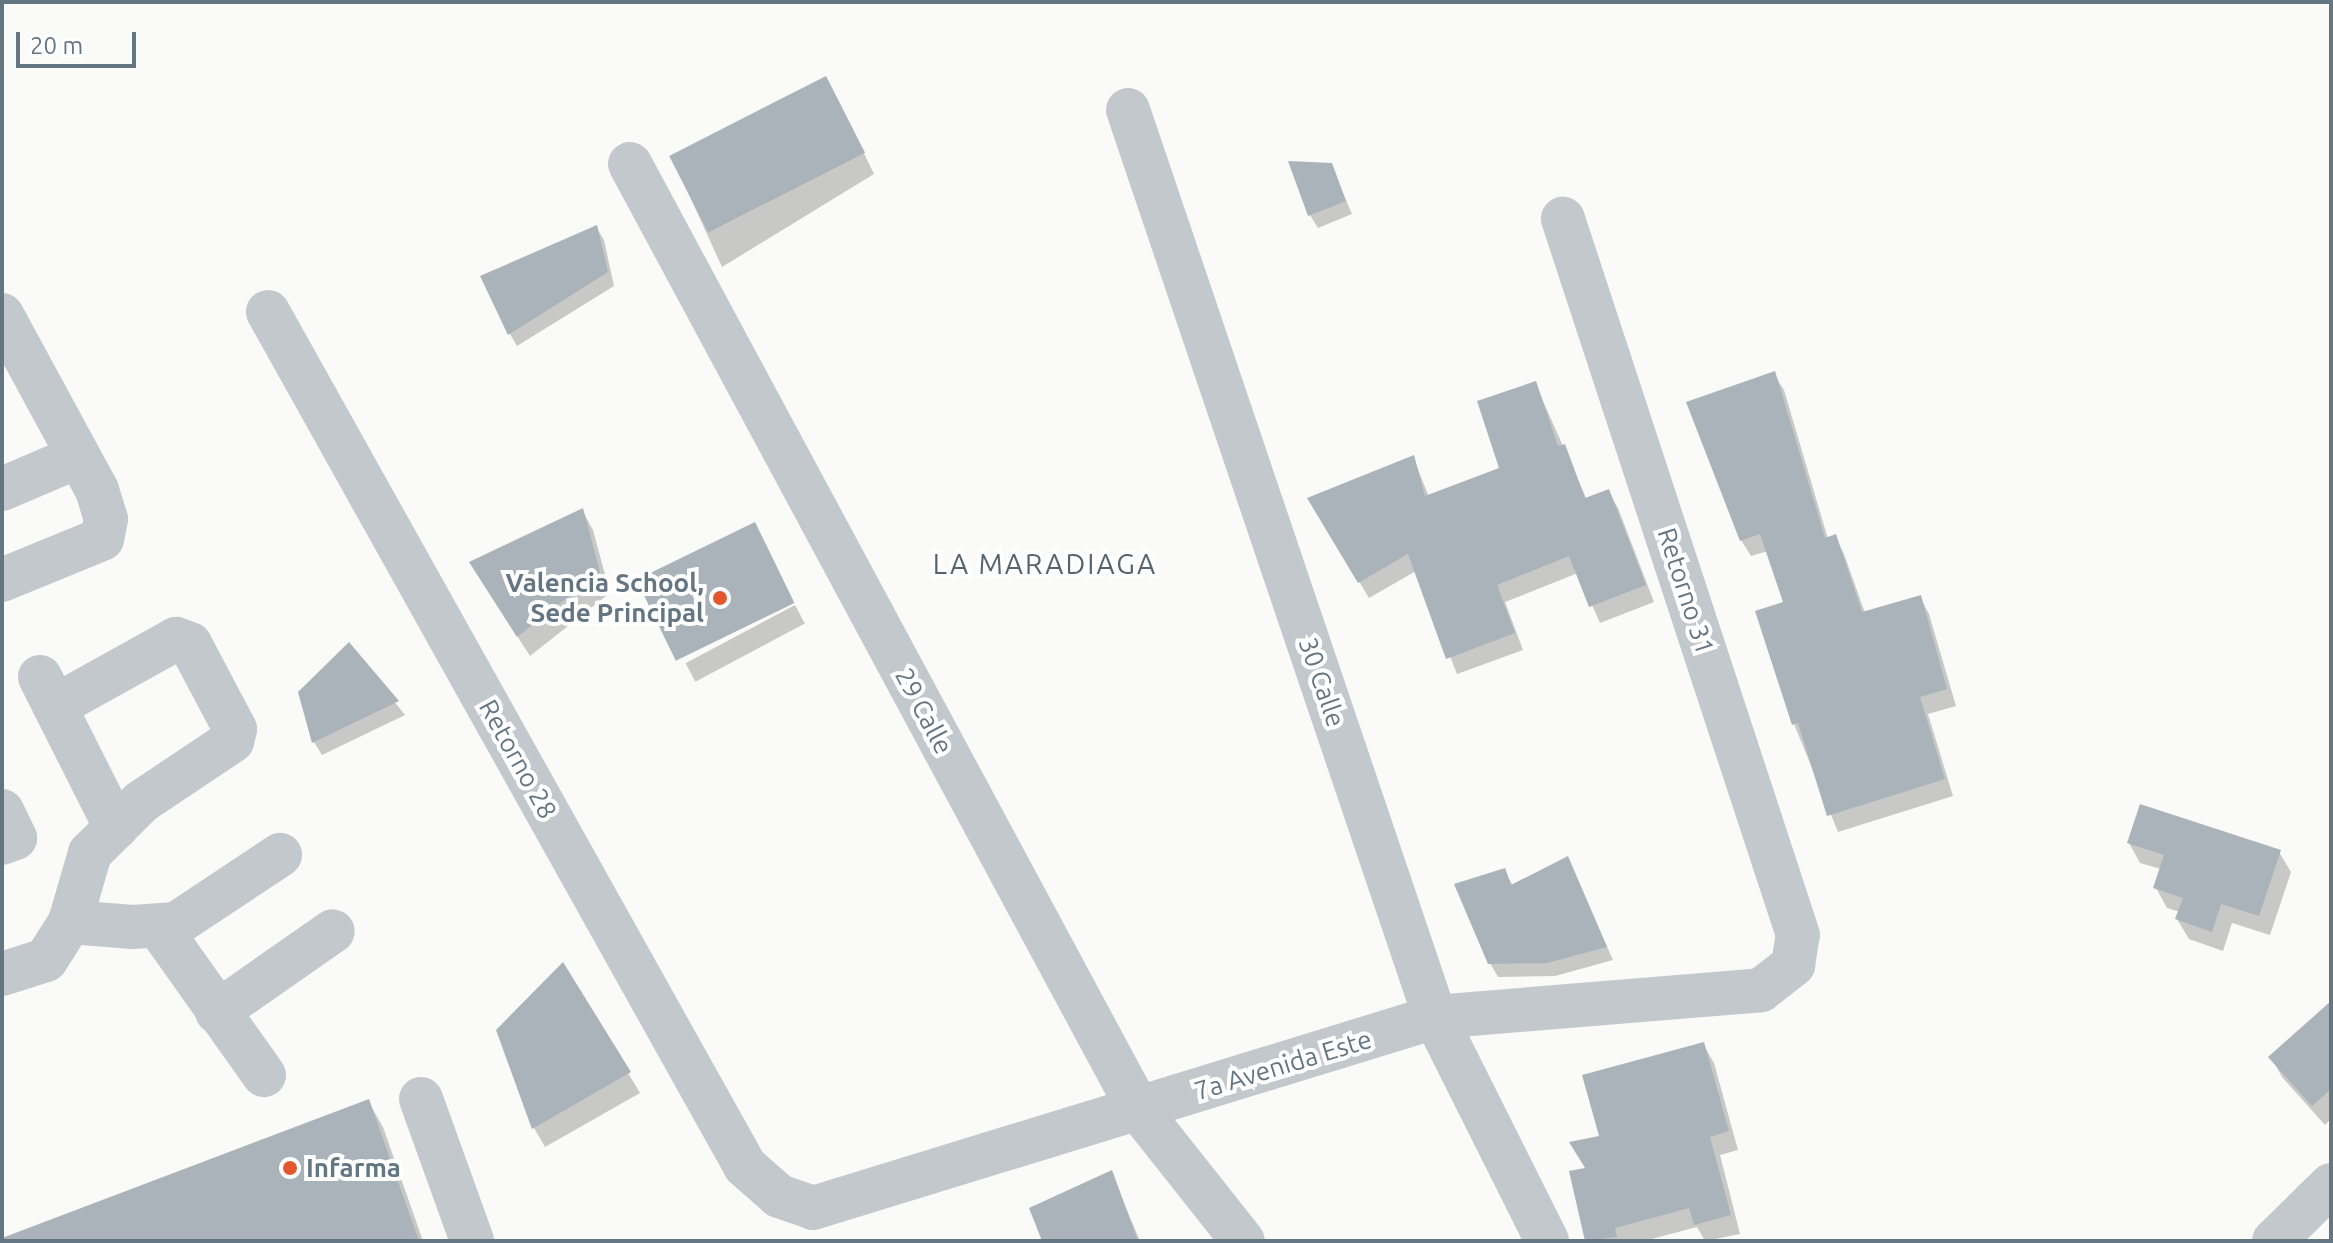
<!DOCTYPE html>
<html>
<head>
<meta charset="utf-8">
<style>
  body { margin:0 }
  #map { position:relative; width:2333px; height:1243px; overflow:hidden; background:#fafaf8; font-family:Ubuntu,sans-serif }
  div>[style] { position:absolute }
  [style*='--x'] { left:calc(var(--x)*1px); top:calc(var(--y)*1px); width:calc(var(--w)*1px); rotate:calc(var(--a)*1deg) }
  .shadow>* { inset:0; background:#0003; transform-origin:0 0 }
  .building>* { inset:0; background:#aab3b9; transform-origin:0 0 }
  .minor>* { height:44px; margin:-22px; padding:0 22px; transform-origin:22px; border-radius:22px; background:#c3c8cc }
  .dots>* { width:22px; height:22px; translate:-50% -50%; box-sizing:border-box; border:4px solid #fff; border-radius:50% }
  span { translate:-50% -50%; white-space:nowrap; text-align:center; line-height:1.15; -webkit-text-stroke:8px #fff; paint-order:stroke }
  .poi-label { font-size:26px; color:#657683; font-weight:700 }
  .right { translate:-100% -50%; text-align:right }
  .left { translate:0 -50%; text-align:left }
  .street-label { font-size:26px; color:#657683 }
  .neighbourhood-label { font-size:28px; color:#57646e; letter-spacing:2px }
  .frame { position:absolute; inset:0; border:4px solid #657683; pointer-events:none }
  .scale { position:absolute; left:16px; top:32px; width:120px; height:36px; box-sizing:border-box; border:4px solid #657683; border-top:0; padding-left:10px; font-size:24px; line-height:28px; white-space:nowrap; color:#657683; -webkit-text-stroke:6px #fff; paint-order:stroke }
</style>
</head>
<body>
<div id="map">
  <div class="shadow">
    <div style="clip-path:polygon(837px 98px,874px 174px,722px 267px,675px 164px)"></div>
    <div style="clip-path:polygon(1331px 165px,1352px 214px,1318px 228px,1310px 215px)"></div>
    <div style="clip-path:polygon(596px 227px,604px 240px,614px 286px,517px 346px,510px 334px)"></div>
    <div style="clip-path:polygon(1774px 374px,1784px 390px,1828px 539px,1835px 537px,1844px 554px,1865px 613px,1920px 597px,1929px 614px,1956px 706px,1928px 714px,1953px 796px,1838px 832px,1794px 724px,1785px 603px,1768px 551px,1751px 556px,1741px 540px)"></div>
    <div style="clip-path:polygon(1535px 383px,1587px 500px,1608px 491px,1618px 508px,1654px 602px,1600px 623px,1578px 573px,1505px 602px,1523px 650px,1457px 674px,1416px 571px,1369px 598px,1310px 499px,1413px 457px,1429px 497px,1502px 470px)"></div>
    <div style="clip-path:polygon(582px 510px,593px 530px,610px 593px,530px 656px,483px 583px)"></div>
    <div style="left:795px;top:605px;width:21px;height:124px;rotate:62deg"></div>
    <div style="clip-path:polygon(349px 645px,405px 715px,322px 755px,314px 742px,300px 693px)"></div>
    <div style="clip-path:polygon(2129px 843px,2279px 852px,2291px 872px,2270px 935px,2232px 923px,2223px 951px,2189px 939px,2177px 919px,2180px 912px,2167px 908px,2156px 888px,2161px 869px,2140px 863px)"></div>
    <div style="clip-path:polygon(1504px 870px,1513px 886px,1574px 872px,1613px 960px,1555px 976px,1498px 977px,1490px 963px)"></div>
    <div style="clip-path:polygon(563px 965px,640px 1093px,545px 1147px,534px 1128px,499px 1031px)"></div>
    <div style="clip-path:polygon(2331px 1003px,2331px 1119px,2325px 1125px,2282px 1077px,2271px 1057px)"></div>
    <div style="clip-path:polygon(1703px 1044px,1714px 1063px,1738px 1150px,1720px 1155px,1740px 1234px,1705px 1241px,1697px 1227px,1644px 1241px,1587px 1241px,1572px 1173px,1588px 1169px,1601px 1137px)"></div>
    <div style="clip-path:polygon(368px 1101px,383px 1127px,423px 1241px,2px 1241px)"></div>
    <div style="clip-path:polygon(1111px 1173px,1140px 1241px,1044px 1241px)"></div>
  </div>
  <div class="building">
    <div style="left:826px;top:76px;width:86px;height:176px;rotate:63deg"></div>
    <div style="clip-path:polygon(1288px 161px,1332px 163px,1346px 201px,1308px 216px)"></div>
    <div style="clip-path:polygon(597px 225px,608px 272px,508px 335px,480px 276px)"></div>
    <div style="clip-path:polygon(1775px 371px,1825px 538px,1836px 534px,1862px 612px,1921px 595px,1947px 689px,1920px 697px,1945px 779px,1827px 816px,1798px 723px,1792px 725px,1755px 611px,1783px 602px,1760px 534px,1740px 541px,1686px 402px)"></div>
    <div style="clip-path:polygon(1536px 381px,1558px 446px,1565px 444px,1585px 498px,1609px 489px,1646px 585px,1589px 607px,1569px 556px,1497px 585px,1515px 633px,1446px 659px,1408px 554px,1358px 583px,1307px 498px,1414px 455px,1425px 496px,1499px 468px,1477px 401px)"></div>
    <div style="clip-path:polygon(583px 508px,600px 572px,517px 637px,469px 562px)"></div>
    <div style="left:755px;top:522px;width:90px;height:132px;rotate:64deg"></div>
    <div style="clip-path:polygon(349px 642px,399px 701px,312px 743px,298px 692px)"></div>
    <div style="clip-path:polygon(2140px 804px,2281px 850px,2259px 916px,2221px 904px,2212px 932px,2175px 919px,2183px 898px,2153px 888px,2164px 855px,2127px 843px)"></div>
    <div style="clip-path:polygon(1568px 856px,1607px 947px,1547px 963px,1488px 964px,1454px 884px,1505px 868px,1511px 885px)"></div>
    <div style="clip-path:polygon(563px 962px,631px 1072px,532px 1129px,496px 1030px)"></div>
    <div style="clip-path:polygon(2331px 1001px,2331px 1089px,2312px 1106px,2268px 1057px)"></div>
    <div style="clip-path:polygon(1704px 1042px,1729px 1131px,1710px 1137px,1731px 1215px,1694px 1225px,1689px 1208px,1615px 1228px,1617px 1237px,1585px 1241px,1569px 1171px,1585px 1168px,1569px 1142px,1599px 1136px,1582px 1075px)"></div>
    <div style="clip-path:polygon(369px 1099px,419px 1241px,2px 1241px,2px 1238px)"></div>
    <div style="clip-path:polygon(1112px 1170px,1138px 1241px,1042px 1241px,1029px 1208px)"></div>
  </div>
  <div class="minor">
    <div style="--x:1128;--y:110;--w:958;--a:71.3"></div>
    <div style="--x:1435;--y:1017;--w:250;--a:63.4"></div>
    <div style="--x:630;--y:164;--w:1074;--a:61.72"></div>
    <div style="--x:1139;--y:1110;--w:167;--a:51.6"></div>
    <div style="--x:268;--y:312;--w:978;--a:60.81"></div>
    <div style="--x:745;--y:1166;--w:45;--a:41.4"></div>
    <div style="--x:779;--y:1196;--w:36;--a:19"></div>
    <div style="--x:813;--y:1208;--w:651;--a:-17.07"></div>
    <div style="--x:1435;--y:1017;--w:327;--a:-4.7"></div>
    <div style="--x:1761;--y:990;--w:41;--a:-38"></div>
    <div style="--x:1793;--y:965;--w:30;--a:-81"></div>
    <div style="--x:1798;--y:935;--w:754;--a:-108.17"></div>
    <div style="--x:2;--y:315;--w:199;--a:61.5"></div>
    <div style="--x:97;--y:490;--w:30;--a:73"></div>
    <div style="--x:106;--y:519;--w:20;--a:101"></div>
    <div style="--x:102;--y:539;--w:108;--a:157.7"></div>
    <div style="--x:2;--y:489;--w:82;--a:-23.1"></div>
    <div style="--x:40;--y:677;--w:169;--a:63.3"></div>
    <div style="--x:2;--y:811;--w:30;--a:64"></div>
    <div style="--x:15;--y:838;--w:14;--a:159"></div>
    <div style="--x:70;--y:922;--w:63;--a:4.5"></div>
    <div style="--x:133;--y:927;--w:43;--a:-4"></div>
    <div style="--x:176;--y:924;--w:125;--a:-33.6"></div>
    <div style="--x:158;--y:926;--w:183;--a:54.6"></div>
    <div style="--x:2;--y:974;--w:46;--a:-17.7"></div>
    <div style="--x:46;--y:960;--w:45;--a:-57.7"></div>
    <div style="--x:70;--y:922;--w:72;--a:-73.8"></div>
    <div style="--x:90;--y:853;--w:72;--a:-45"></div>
    <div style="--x:141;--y:802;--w:110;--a:-33.8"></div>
    <div style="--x:232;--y:741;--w:12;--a:-76"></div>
    <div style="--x:235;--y:729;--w:96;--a:-117.9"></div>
    <div style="--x:190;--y:644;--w:15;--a:-160"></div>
    <div style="--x:176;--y:639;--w:138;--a:151"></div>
    <div style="--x:217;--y:1012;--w:141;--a:-34.9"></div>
    <div style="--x:421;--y:1099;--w:151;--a:70.2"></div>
    <div style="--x:2274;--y:1241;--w:80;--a:-44.5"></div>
  </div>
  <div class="dots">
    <div style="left:720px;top:598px;background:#e4572e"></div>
    <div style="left:290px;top:1168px;background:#e4572e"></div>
  </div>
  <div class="poi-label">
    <span class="right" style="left:704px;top:598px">Valencia School,<br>Sede Principal</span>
    <span class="left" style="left:306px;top:1168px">Infarma</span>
  </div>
  <div class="street-label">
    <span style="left:1686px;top:591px;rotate:72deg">Retorno 31</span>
    <span style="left:1322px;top:682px;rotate:71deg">30 Calle</span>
    <span style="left:924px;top:711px;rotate:62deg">29 Calle</span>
    <span style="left:518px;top:759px;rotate:61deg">Retorno 28</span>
    <span style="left:1283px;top:1065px;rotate:-17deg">7a Avenida Este</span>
  </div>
  <div class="neighbourhood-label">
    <span style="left:1045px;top:564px">LA MARADIAGA</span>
  </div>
  <div class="frame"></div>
  <div class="scale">20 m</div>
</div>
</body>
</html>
